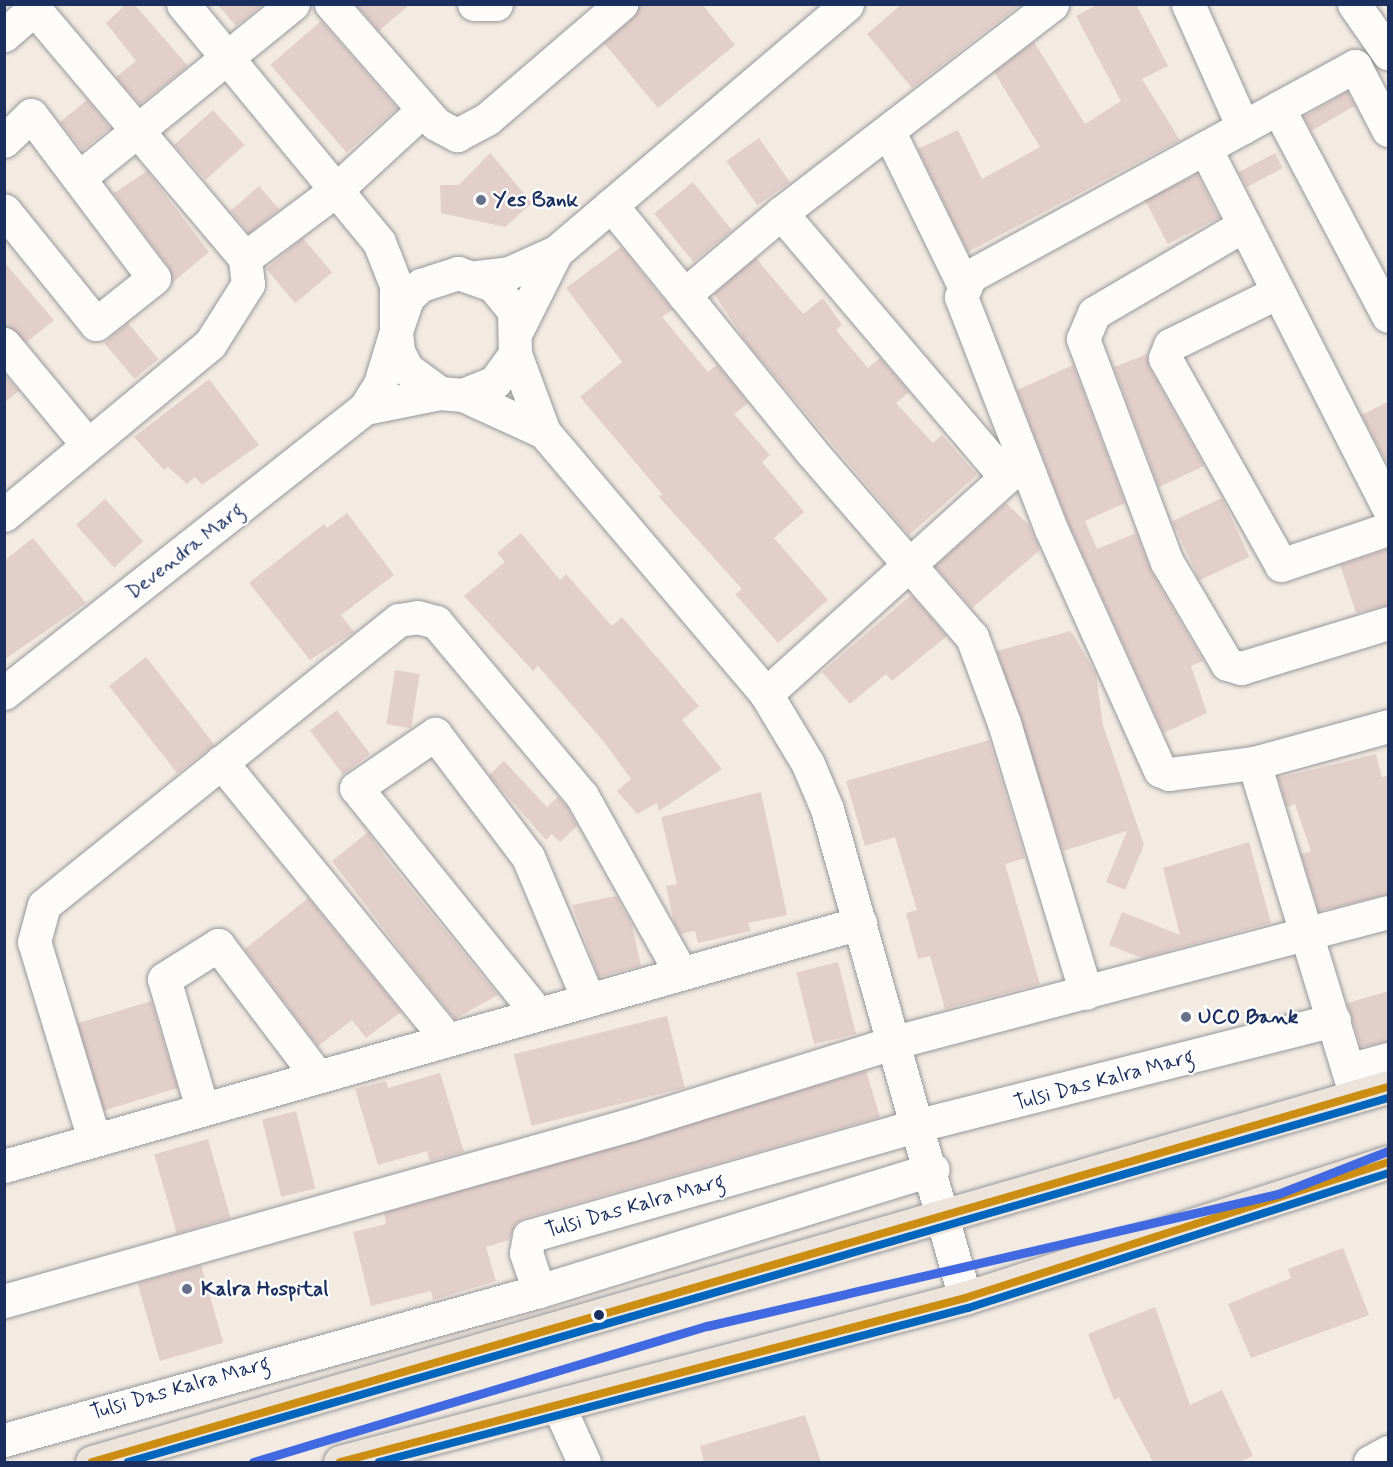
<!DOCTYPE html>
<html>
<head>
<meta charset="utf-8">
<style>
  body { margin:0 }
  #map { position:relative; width:1393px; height:1467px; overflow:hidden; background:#f3ebe2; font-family:Mynerve,sans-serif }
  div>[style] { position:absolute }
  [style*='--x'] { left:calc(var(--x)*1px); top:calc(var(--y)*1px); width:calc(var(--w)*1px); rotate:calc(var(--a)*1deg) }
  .building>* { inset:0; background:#e3cfca; transform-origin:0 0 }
  .roads { filter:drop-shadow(0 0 2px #98979a) drop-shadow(0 0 2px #98979a) }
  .minor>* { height:33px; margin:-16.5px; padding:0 16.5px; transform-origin:16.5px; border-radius:16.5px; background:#fdfcfb }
  .major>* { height:33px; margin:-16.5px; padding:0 16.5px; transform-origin:16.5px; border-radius:16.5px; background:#ece4da }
  .bus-1>* { height:8px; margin:-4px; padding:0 4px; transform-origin:4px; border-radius:4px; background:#cb8e13 }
  .bus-2>* { height:8px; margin:-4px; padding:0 4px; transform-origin:4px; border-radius:4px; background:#0065bd }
  .metro-1>* { height:9px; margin:-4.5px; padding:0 4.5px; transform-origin:4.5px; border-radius:4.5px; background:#4169e1 }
  .dots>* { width:16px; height:16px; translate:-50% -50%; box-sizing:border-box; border:3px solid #fff; border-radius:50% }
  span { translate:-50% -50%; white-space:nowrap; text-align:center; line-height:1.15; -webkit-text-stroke:4.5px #fff; paint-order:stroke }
  .poi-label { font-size:21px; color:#1b2f5e; font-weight:700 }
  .left { translate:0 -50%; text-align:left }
  .street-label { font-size:21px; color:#1b2f5e }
  .frame { position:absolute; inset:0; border:6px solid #1b2f5e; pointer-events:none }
</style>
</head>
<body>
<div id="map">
  <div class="building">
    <div style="clip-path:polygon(126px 4px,134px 4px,188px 66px,140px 104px,116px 77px,136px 61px,106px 23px)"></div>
    <div style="clip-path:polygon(217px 4px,263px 4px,236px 26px)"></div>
    <div style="clip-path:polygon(356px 4px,410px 4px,379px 31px)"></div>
    <div style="clip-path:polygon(639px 4px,702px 4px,735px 45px,658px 108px,604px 43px,633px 18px)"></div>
    <div style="clip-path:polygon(902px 4px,1021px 4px,912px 88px,867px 34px)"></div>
    <div style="clip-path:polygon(1099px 4px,1136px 4px,1168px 66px,1142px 79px,1180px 140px,968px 252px,918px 149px,958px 130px,982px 179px,1040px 147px,994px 72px,1034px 42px,1085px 124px,1121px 101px,1076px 16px)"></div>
    <div style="left:321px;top:21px;width:116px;height:67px;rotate:49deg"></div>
    <div style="left:1347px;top:92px;width:16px;height:50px;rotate:60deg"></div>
    <div style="left:87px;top:100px;width:36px;height:35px;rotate:51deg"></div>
    <div style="left:213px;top:110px;width:47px;height:52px;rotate:48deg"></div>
    <div style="left:759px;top:138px;width:54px;height:40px;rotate:55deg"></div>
    <div style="clip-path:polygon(490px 153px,532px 203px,505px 227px,441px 213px,440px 185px,459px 185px)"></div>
    <div style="left:1275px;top:153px;width:17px;height:41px;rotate:62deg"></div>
    <div style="clip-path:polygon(147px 171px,209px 252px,172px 283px,169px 267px,114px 193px)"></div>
    <div style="left:1197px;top:174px;width:49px;height:58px;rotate:63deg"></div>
    <div style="left:693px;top:182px;width:62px;height:50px;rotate:51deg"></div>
    <div style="left:259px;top:186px;width:30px;height:38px;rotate:49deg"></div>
    <div style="left:303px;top:238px;width:45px;height:48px;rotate:50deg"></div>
    <div style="clip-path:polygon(621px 247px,672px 310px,662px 317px,708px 372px,717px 365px,748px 403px,734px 414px,770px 455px,762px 462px,804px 512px,774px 538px,828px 600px,778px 643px,735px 594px,742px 589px,659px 497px,662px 494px,580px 397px,622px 362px,566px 288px)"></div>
    <div style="clip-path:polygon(756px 258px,803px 314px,823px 298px,842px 325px,836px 330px,868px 368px,880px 358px,909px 392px,896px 403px,933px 443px,942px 435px,977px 475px,909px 535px,747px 343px,714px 294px)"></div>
    <div style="clip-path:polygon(4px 262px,54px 320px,27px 342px,4px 326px)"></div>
    <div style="left:128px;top:323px;width:47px;height:31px;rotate:50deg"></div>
    <div style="clip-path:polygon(1147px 354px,1149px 367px,1204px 466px,1159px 487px,1114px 367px)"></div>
    <div style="clip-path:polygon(1073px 365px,1125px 503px,1085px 521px,1097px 549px,1136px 533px,1151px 571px,1203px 661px,1191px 666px,1207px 713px,1164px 733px,1068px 522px,1017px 390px)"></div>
    <div style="clip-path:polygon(4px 374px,19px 391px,4px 403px)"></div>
    <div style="clip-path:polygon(209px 379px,259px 445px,202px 485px,195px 477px,187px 484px,168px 467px,164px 470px,134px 437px)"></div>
    <div style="clip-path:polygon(1389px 401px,1389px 467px,1362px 415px)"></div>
    <div style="left:1222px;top:498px;width:65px;height:55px;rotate:65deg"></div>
    <div style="left:105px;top:499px;width:57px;height:39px;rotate:48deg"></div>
    <div style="clip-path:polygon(1006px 503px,1029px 525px,1040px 550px,972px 608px,935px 566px)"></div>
    <div style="clip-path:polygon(347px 513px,394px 575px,341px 615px,354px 632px,310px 660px,249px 583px,324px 524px,327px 528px)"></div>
    <div style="clip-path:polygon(521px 533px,560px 580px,566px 574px,612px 626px,622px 617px,699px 706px,682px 720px,722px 769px,659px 811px,657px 803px,637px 814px,617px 791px,631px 779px,604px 742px,538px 666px,533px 671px,464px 596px,505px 562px,497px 553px)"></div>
    <div style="clip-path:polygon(33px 538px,86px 603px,4px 660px,4px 561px)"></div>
    <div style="clip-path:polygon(1389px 549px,1389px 605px,1356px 613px,1340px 565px)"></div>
    <div style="clip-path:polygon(911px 595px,947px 636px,892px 681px,886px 674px,850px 704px,822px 672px)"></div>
    <div style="clip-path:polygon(1071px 631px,1096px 674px,1103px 725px,1144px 845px,1125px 890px,1106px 882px,1127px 831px,1063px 851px,997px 651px)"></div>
    <div style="left:146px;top:657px;width:111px;height:47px;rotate:52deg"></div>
    <div style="left:395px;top:670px;width:25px;height:55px;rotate:9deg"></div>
    <div style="left:337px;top:710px;width:55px;height:34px;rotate:53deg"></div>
    <div style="clip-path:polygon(989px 740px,1025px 858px,1005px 864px,1040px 984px,945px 1009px,930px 956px,918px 959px,906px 913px,917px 910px,895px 837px,865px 846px,846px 781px)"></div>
    <div style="clip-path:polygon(1376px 754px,1382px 777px,1389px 775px,1389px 894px,1319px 911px,1301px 854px,1311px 851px,1295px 804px,1287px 807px,1278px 778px)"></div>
    <div style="clip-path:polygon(504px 761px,547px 807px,558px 797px,567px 807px,577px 826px,560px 842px,552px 834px,546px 840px,489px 775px)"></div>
    <div style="clip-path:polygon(761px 792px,787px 915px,748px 923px,751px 931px,698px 943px,695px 931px,681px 934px,674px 923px,666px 886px,677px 884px,661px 817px)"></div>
    <div style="clip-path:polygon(368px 832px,385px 857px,498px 995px,455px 1019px,412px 966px,332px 861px)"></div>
    <div style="clip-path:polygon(1249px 842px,1271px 923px,1142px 958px,1109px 945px,1122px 912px,1180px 935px,1163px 868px)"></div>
    <div style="clip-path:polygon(616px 896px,632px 925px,641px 966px,599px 977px,572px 905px)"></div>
    <div style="clip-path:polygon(308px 898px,401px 1012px,366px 1038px,352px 1020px,318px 1046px,245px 949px)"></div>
    <div style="left:838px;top:962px;width:74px;height:43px;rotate:76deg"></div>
    <div style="clip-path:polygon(1389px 991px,1389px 1041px,1361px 1047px,1347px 1003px)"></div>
    <div style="left:151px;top:1001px;width:91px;height:77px;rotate:73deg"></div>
    <div style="left:667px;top:1016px;width:74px;height:158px;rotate:76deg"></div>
    <div style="clip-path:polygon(866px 1071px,880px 1117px,524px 1218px,515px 1224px,509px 1240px,486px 1247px,496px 1281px,433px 1300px,431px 1291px,371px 1306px,353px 1232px,386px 1224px,384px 1213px)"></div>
    <div style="clip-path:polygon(440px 1073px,464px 1152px,430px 1161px,427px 1151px,378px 1165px,355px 1089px,386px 1081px,388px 1088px)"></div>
    <div style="left:296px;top:1111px;width:80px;height:35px;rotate:76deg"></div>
    <div style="left:208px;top:1139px;width:82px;height:56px;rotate:74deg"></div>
    <div style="clip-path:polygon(1343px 1248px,1369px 1315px,1251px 1358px,1228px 1304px,1291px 1278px,1288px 1269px)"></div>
    <div style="left:201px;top:1265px;width:81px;height:66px;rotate:74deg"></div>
    <div style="clip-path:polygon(1155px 1307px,1190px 1405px,1222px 1390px,1253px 1456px,1239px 1462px,1153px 1462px,1119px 1398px,1114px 1400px,1088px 1334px)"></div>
    <div style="clip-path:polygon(805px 1415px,821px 1462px,704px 1462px,700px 1446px)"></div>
  </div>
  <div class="roads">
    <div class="minor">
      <div style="--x:331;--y:4;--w:159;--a:48.8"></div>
      <div style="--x:436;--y:124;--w:24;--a:28"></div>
      <div style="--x:457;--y:135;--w:34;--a:-28"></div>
      <div style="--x:487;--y:119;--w:177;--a:-40.6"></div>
      <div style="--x:474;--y:4;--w:22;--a:0"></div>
      <div style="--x:1188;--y:4;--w:135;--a:65.9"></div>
      <div style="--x:1354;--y:4;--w:60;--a:55.2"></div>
      <div style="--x:4;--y:35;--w:40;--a:-41"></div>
      <div style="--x:1278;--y:108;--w:235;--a:62.1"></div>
      <div style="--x:1388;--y:130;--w:72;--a:-117.3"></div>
      <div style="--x:1355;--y:66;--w:439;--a:151.4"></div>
      <div style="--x:970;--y:276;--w:23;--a:113"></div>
      <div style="--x:961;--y:297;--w:249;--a:68.8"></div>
      <div style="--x:1051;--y:529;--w:265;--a:65.7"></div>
      <div style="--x:1160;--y:770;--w:10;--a:24"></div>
      <div style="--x:1169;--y:774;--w:86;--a:-7.4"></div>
      <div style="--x:1254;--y:763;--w:139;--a:-15.4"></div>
      <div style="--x:889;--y:132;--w:171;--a:64"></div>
      <div style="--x:4;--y:141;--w:37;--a:-44"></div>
      <div style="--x:31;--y:115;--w:204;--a:53"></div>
      <div style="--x:154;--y:278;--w:74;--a:141.6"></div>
      <div style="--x:96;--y:324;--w:146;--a:-128.9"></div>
      <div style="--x:1205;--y:148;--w:403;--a:63"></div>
      <div style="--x:80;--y:177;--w:274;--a:-39.1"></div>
      <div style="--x:611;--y:205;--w:314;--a:50.9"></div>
      <div style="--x:809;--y:449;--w:249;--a:49.1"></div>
      <div style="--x:972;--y:637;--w:92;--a:69.6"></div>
      <div style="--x:1004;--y:723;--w:282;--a:73.1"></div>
      <div style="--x:781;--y:213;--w:347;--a:49.6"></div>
      <div style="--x:1244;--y:225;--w:174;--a:149.6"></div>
      <div style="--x:1094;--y:313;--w:28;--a:113"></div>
      <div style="--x:1083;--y:339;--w:238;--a:69.4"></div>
      <div style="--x:1167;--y:562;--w:118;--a:59.5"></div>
      <div style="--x:1227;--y:664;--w:15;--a:16"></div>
      <div style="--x:1241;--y:668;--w:154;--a:-17"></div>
      <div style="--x:245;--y:258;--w:114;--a:-36.8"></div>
      <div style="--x:336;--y:190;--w:118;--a:-42.6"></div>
      <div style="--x:478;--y:277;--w:31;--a:-7"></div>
      <div style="--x:509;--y:273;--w:51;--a:-24.1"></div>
      <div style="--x:556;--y:252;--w:382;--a:-40.4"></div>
      <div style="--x:1278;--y:292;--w:120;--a:153.9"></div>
      <div style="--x:1170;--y:345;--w:14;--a:111"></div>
      <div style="--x:1165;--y:358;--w:237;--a:60.7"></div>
      <div style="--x:1281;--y:565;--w:113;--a:-18.6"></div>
      <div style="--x:684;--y:295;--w:127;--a:-40.2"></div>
      <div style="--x:781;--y:213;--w:342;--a:-37.6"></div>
      <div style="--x:518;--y:328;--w:85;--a:-63.4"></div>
      <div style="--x:4;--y:344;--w:130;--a:50.3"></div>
      <div style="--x:515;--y:354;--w:83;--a:69.6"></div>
      <div style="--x:544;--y:432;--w:343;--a:49.7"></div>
      <div style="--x:766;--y:694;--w:82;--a:59"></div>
      <div style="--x:808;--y:764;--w:49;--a:67.1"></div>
      <div style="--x:827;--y:809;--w:508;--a:74.24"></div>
      <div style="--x:463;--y:395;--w:89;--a:24.6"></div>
      <div style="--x:365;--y:408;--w:76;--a:-11.3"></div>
      <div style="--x:4;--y:515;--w:268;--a:-39.7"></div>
      <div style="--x:210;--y:344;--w:71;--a:-57.7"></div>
      <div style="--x:248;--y:284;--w:26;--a:-97"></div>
      <div style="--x:245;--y:258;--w:333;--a:-130.2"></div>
      <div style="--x:4;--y:693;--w:460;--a:-38.3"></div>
      <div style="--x:365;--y:408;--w:28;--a:-58"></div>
      <div style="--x:380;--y:384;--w:55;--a:-73.2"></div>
      <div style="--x:396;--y:331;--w:36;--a:-71"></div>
      <div style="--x:408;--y:297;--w:18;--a:-43"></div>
      <div style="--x:421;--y:285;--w:39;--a:-18"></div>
      <div style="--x:458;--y:273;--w:37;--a:19"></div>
      <div style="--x:493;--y:285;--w:33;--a:51"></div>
      <div style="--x:514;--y:311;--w:43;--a:88.7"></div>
      <div style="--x:515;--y:354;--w:34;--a:126"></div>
      <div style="--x:495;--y:382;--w:35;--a:158"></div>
      <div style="--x:463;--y:395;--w:23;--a:-175"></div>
      <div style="--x:440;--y:393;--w:41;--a:-144"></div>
      <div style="--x:407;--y:369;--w:20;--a:-117"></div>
      <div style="--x:398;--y:351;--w:20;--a:-96"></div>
      <div style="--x:396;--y:331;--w:46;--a:-90"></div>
      <div style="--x:396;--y:285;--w:46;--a:-111.6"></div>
      <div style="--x:379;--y:242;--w:308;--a:-129.5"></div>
      <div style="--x:766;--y:694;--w:348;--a:-42.1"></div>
      <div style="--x:221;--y:762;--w:357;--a:50.8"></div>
      <div style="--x:1254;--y:763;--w:348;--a:73"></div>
      <div style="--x:538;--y:1014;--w:290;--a:-128.8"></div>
      <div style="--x:356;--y:788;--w:96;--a:-34.4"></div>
      <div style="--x:435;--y:734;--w:154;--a:52.9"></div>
      <div style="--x:528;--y:857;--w:154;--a:67.1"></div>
      <div style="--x:1348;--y:1070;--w:41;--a:-15.4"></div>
      <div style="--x:202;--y:1108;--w:134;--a:-106.4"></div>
      <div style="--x:164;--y:979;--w:64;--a:-32.2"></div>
      <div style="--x:218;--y:945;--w:164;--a:52.9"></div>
      <div style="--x:94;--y:1139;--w:206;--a:-106.9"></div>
      <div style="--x:34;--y:942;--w:38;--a:-75"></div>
      <div style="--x:44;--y:905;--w:455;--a:-38.8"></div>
      <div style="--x:399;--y:620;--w:18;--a:-9"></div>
      <div style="--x:417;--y:617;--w:20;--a:15"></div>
      <div style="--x:436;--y:622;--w:227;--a:50"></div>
      <div style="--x:582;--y:796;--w:203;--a:60.8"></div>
      <div style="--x:4;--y:1166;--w:890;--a:-15.85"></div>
      <div style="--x:539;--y:1291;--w:40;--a:-108.9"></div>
      <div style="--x:526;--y:1253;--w:17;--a:-80"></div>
      <div style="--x:529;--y:1236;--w:405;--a:-15.9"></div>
      <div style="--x:919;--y:1125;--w:428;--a:-14.2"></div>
      <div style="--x:4;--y:1301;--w:652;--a:-15.74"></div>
      <div style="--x:632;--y:1124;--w:275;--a:-17.3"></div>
      <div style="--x:895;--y:1042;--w:510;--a:-14.77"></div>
      <div style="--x:558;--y:1405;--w:63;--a:65.5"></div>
      <div style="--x:4;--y:1440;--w:555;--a:-15.56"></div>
      <div style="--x:539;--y:1291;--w:412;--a:-17.2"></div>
      <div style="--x:1370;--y:1462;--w:21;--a:-29"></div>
    </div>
    <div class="major">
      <div style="--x:92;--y:1462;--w:1349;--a:-16.14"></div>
      <div style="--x:340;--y:1462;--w:646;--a:-14.7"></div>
      <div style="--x:965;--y:1298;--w:444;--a:-17.8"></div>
    </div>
  </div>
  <div class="bus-1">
    <div style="--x:92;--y:1462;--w:1349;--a:-16.14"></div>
    <div style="--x:340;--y:1462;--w:646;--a:-14.7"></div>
    <div style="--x:965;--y:1298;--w:444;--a:-17.8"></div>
  </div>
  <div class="bus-2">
    <div style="--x:128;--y:1462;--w:1312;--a:-16.11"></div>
    <div style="--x:379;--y:1462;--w:609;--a:-14.65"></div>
    <div style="--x:968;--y:1308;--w:441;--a:-17.8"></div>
  </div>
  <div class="metro-1">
    <div style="--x:253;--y:1462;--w:474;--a:-16.7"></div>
    <div style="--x:707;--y:1326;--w:586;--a:-13.02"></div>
    <div style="--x:1278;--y:1194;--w:118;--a:-21.4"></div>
  </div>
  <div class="dots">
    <div style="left:481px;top:200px;background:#67718c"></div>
    <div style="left:1186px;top:1017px;background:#67718c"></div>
    <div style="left:187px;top:1289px;background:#67718c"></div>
    <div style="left:599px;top:1315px;background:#1b2f5e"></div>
  </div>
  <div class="poi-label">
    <span class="left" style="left:493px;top:200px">Yes Bank</span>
    <span class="left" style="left:1198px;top:1017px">UCO Bank</span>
    <span class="left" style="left:201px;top:1289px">Kalra Hospital</span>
  </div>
  <div class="street-label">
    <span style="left:185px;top:551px;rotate:-38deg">Devendra Marg</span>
    <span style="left:1104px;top:1080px;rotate:-15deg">Tulsi Das Kalra Marg</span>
    <span style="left:635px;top:1206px;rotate:-16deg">Tulsi Das Kalra Marg</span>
    <span style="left:180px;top:1388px;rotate:-16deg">Tulsi Das Kalra Marg</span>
  </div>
  <div class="frame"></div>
</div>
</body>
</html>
